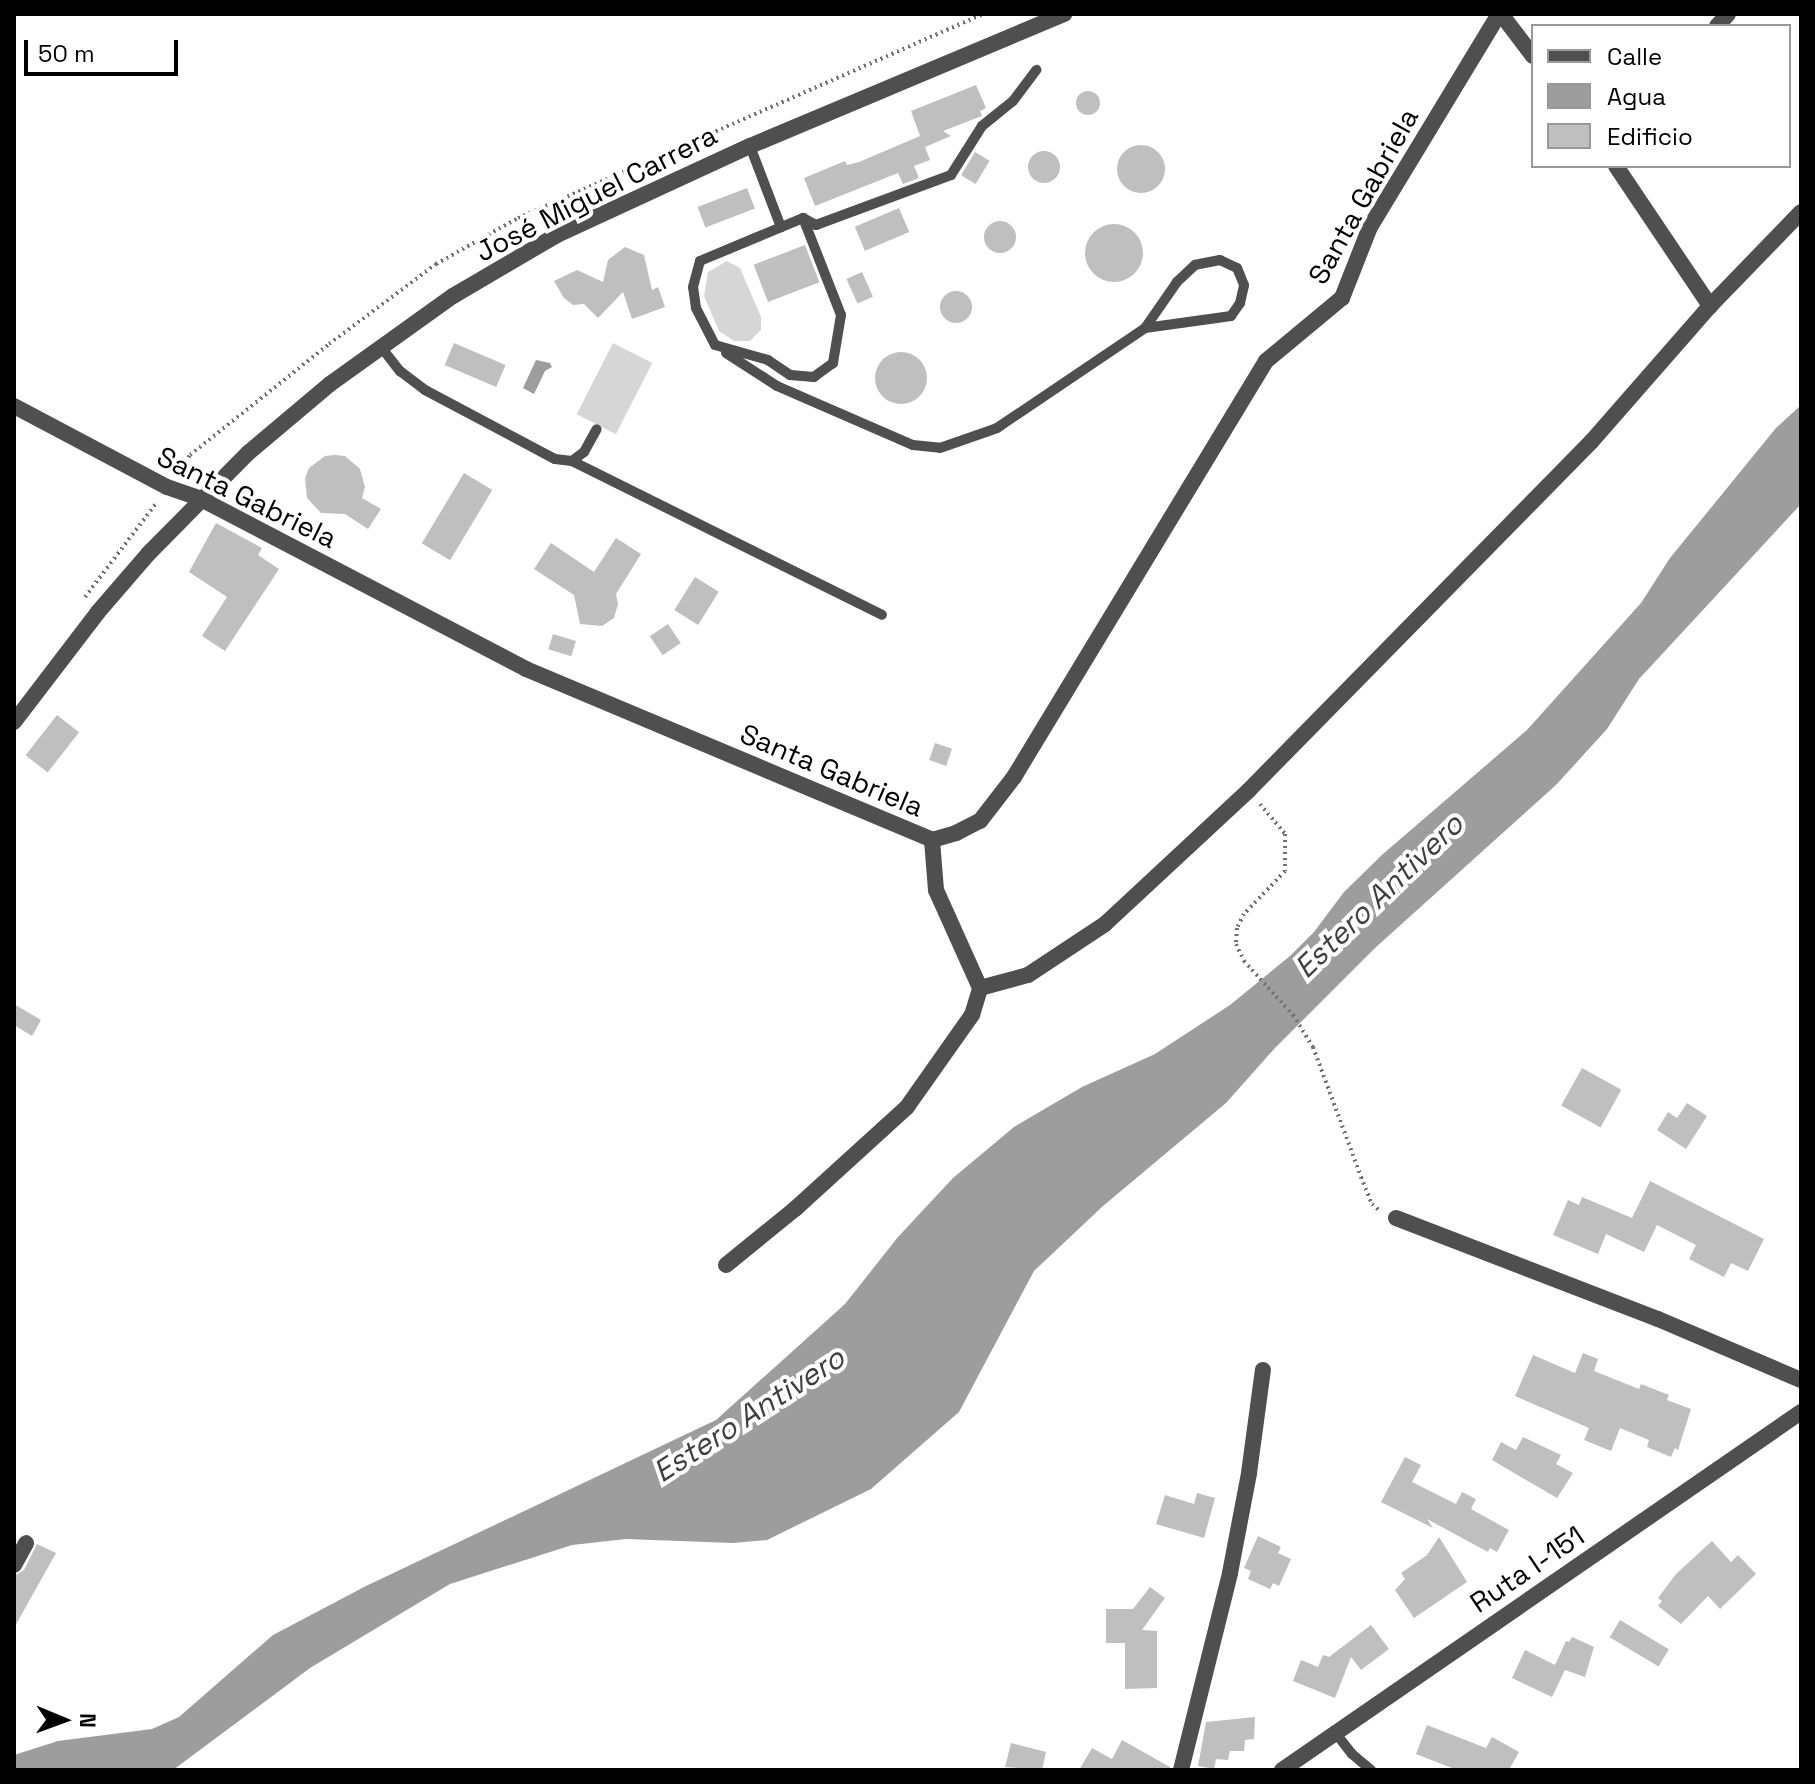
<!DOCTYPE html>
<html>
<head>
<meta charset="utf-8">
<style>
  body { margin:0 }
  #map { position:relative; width:1815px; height:1784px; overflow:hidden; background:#fff; font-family:"Space Grotesk",sans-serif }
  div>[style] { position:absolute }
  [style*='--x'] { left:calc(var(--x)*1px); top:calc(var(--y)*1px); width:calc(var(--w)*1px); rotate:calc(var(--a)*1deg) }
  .green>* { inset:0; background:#d6d6d6; transform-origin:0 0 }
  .water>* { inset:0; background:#9d9d9d }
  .building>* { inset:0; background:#bfbfbf; transform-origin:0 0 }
  .round { border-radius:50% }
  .path>* { height:4px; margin-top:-2px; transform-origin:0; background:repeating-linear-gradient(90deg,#717171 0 2px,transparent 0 6px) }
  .service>* { height:10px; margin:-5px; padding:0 5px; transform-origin:5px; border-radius:5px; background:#4f4f4f }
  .minor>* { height:16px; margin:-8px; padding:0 8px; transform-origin:8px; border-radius:8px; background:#4f4f4f }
  .tertiary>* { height:16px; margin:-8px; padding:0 8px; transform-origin:8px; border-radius:8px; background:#4f4f4f }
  span { translate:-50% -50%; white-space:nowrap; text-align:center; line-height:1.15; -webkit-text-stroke:8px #fff; paint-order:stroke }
  .street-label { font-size:28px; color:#000 }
  .water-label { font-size:30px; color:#3e3e3e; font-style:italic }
  .frame { position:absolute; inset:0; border:16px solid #000; pointer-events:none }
  .legend { position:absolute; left:1531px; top:24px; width:260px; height:144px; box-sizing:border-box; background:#fff; border:2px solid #999; margin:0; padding:10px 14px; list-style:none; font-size:24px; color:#000 }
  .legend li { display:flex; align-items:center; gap:16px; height:40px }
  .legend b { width:40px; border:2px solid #999 }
  .north { position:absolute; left:24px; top:1680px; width:80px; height:80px; -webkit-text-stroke:6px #fff; paint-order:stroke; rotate:91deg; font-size:22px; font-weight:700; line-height:32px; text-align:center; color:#000 }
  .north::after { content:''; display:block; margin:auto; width:28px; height:36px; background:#000; clip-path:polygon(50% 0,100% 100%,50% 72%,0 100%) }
  .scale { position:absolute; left:24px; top:40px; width:154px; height:36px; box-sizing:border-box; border:4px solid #000; border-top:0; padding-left:10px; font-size:24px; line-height:28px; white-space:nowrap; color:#000; -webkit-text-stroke:6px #fff; paint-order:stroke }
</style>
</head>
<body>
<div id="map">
  <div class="green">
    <div style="clip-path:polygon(727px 261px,740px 268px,761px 317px,761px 330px,750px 341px,734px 341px,719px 331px,704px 296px,708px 272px)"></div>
    <div style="left:613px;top:343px;width:44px;height:80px;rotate:27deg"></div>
  </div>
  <div class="water">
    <div style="clip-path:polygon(536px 360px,550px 363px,552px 367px,545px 371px,534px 394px,523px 388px)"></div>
    <div style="clip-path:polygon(1801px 405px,1801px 504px,1639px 679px,1607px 729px,1556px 785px,1375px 948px,1275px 1048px,1226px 1103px,1103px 1206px,1034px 1271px,959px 1412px,871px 1489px,767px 1540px,733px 1543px,626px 1539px,572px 1545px,450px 1584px,310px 1668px,173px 1770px,14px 1770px,14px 1755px,58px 1741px,152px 1729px,179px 1717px,273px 1635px,366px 1586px,716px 1420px,845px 1304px,898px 1237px,953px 1178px,1014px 1127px,1082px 1087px,1155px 1054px,1230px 1005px,1290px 956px,1314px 932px,1344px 892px,1383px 854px,1527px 730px,1641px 603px,1670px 558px,1776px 428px)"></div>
  </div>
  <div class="building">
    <div style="clip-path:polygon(976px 85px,986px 108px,980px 111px,982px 116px,943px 131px,951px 136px,925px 147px,930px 160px,914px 166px,919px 178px,903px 184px,898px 173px,815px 206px,804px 178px,845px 161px,847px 165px,859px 162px,920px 136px,911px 111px)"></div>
    <div class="round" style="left:1076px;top:91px;width:24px;height:24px"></div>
    <div class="round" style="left:1117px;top:145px;width:48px;height:48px"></div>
    <div class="round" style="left:1028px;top:151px;width:32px;height:32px"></div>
    <div style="left:975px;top:152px;width:17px;height:27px;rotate:31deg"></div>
    <div style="left:747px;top:188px;width:22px;height:53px;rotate:69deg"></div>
    <div style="left:899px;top:208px;width:26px;height:48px;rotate:67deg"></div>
    <div class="round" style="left:984px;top:221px;width:32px;height:32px"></div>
    <div class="round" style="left:1085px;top:224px;width:58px;height:58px"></div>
    <div style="left:805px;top:245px;width:40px;height:55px;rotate:69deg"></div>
    <div style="clip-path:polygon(625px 247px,644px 255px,652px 290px,658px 287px,665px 307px,632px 319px,623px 292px,598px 318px,584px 304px,573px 305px,564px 298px,554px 281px,577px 270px,603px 282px,608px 260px)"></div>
    <div style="left:862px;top:272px;width:27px;height:17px;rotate:66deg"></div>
    <div class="round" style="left:940px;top:291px;width:32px;height:32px"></div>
    <div style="left:454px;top:343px;width:56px;height:24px;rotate:23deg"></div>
    <div class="round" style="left:875px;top:352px;width:52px;height:52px"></div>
    <div style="clip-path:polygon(335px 455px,345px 456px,360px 469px,365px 487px,362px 498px,381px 509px,368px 529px,345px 514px,321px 513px,307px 498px,305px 478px,309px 468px,325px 456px)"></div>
    <div style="left:464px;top:473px;width:33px;height:82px;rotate:31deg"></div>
    <div style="clip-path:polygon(216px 523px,262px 548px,258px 555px,279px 569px,225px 651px,202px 636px,227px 597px,189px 572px)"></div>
    <div style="clip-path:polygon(616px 538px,641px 554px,616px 594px,618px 604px,614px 618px,602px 626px,580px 624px,574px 595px,534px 569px,551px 543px,594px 572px)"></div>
    <div style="left:695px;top:577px;width:28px;height:39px;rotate:32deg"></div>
    <div style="left:668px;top:624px;width:23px;height:22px;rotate:56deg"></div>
    <div style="left:553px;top:634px;width:24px;height:16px;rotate:17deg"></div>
    <div style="left:57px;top:715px;width:28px;height:51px;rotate:38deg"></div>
    <div style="left:935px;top:743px;width:18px;height:18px;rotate:19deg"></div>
    <div style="clip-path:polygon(14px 1004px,41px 1020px,32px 1036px,14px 1025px)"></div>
    <div style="left:1582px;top:1068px;width:45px;height:43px;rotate:29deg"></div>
    <div style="clip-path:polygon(1687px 1103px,1707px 1116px,1686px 1149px,1657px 1130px,1668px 1112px,1677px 1118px)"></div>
    <div style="clip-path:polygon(1650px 1181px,1764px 1239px,1748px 1271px,1731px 1263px,1724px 1277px,1689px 1259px,1696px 1245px,1657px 1225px,1644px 1252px,1606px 1234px,1598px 1254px,1553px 1235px,1568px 1200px,1579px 1205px,1582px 1197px,1632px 1218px)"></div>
    <div style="clip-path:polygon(1583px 1353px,1598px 1359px,1594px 1371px,1639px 1389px,1641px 1384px,1669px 1395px,1667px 1400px,1691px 1409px,1678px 1450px,1675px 1448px,1671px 1457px,1647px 1447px,1649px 1440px,1620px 1428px,1611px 1451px,1584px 1440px,1589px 1428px,1515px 1396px,1533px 1355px,1575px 1373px)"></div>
    <div style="clip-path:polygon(1523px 1437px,1561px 1455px,1556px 1464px,1573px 1473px,1557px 1498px,1492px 1460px,1501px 1442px,1516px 1450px)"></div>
    <div style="clip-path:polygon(1405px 1457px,1421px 1465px,1412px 1482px,1456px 1504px,1462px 1492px,1476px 1499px,1471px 1509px,1509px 1530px,1497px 1552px,1490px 1548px,1488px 1552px,1427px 1519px,1433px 1528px,1381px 1502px)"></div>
    <div style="clip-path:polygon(1197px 1493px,1215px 1498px,1204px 1538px,1156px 1524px,1165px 1495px,1194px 1504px)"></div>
    <div style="clip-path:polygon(1258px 1536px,1281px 1547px,1278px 1553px,1291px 1559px,1279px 1586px,1273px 1583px,1270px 1589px,1248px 1579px,1251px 1571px,1244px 1568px)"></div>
    <div style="clip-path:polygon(1439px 1537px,1467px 1582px,1414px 1618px,1395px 1590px,1405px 1579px,1401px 1573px,1427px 1555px)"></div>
    <div style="clip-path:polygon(1712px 1541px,1731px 1562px,1738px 1555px,1756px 1574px,1720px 1609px,1708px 1596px,1681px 1624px,1658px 1606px,1662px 1601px,1658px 1598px,1676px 1574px)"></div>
    <div style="clip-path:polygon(37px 1544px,56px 1553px,14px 1628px,14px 1576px,24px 1570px)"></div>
    <div style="clip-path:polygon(1150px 1587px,1165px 1598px,1142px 1630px,1157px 1631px,1157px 1688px,1125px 1689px,1125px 1643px,1106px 1643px,1106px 1609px,1133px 1609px)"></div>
    <div style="left:1620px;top:1620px;width:57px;height:20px;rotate:31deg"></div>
    <div style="clip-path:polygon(1371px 1625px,1389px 1649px,1361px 1670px,1351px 1657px,1335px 1698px,1293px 1681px,1301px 1660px,1318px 1667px,1323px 1655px,1329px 1657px)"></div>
    <div style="clip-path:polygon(1572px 1637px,1594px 1647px,1585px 1677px,1565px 1670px,1552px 1697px,1512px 1678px,1525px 1650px,1555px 1665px,1566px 1641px,1569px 1642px)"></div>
    <div style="clip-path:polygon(1255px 1717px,1254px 1739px,1245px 1740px,1244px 1751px,1230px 1751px,1228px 1760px,1216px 1759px,1214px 1769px,1198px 1766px,1206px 1722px)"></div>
    <div style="clip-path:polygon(1427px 1725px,1486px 1748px,1492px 1737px,1519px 1752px,1509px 1770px,1457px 1770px,1416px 1754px)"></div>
    <div style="clip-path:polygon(1122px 1740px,1170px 1767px,1170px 1770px,1079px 1770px,1092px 1748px,1112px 1759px)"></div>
    <div style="clip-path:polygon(1011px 1743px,1046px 1752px,1042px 1770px,1005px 1767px)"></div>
  </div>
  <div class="path">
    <div style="--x:178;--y:472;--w:21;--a:-55"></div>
    <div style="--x:190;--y:455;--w:178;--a:-38.6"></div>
    <div style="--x:329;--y:344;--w:134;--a:-36.8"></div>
    <div style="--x:436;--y:264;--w:94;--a:-29.3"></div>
    <div style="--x:518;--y:218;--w:508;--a:-23.69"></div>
    <div style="--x:85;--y:597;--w:119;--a:-52.8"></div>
    <div style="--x:1260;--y:804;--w:39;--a:50"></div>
    <div style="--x:1285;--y:834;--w:37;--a:90"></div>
    <div style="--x:1285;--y:871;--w:59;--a:133.6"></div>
    <div style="--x:1244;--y:914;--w:16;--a:117"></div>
    <div style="--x:1237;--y:928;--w:16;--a:94"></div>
    <div style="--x:1236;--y:944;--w:19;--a:65"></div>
    <div style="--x:1244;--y:961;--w:73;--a:47.8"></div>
    <div style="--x:1293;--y:1015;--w:38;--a:58"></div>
    <div style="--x:1313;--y:1047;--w:139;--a:69.7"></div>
    <div style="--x:1361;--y:1177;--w:29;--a:68"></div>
    <div style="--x:1372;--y:1204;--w:11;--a:41"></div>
  </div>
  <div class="service">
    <div style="--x:750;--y:146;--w:87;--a:69.1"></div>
    <div style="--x:803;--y:218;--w:104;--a:68.6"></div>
    <div style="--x:841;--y:315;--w:49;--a:99.5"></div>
    <div style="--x:833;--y:363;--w:24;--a:144"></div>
    <div style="--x:814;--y:377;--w:24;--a:-175"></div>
    <div style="--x:790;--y:375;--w:27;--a:-146"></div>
    <div style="--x:768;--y:360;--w:55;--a:-164.2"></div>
    <div style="--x:715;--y:345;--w:42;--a:-117.2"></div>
    <div style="--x:696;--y:308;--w:21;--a:-98"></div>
    <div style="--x:693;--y:287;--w:27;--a:-75"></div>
    <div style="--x:700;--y:261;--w:112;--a:-22.7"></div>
    <div style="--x:803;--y:218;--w:15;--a:28"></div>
    <div style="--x:816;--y:225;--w:144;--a:-20.3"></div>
    <div style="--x:951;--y:175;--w:58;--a:-57.7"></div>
    <div style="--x:982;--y:126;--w:40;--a:-39"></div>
    <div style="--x:1013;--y:101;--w:39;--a:-53"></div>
    <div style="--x:381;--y:347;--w:31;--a:52"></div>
    <div style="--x:400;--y:371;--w:31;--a:37"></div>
    <div style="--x:425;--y:390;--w:147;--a:28"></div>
    <div style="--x:555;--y:459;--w:17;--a:7"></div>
    <div style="--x:572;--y:461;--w:15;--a:-37"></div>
    <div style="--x:584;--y:452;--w:26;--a:-61"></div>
    <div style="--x:726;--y:353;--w:61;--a:32.9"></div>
    <div style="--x:777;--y:386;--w:148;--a:23.5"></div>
    <div style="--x:913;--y:445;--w:27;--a:6"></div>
    <div style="--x:940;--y:448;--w:60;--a:-19.3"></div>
    <div style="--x:997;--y:428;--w:179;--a:-34"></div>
    <div style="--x:1145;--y:328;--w:87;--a:-7.9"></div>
    <div style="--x:1231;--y:316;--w:16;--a:-55"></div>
    <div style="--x:1240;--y:303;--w:18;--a:-77"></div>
    <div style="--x:1244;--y:285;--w:18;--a:-112"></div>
    <div style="--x:1237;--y:268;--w:19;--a:-155"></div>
    <div style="--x:1220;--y:260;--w:25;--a:169"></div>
    <div style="--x:1195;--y:265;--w:25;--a:137"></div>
    <div style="--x:1177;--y:282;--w:56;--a:124.8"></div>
    <div style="--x:572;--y:461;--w:346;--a:26.4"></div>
    <div style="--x:1334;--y:1731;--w:29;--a:52"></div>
    <div style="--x:1352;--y:1754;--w:25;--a:40"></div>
  </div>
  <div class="minor">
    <div style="--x:1501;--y:14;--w:53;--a:52.7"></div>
    <div style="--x:1717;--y:26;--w:16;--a:-47"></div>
    <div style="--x:1616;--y:166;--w:169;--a:56.1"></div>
    <div style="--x:201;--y:499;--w:367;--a:27.6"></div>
    <div style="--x:526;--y:669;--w:441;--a:22.8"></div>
    <div style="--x:932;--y:840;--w:25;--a:-16"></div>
    <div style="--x:956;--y:833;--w:27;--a:-27"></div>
    <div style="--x:980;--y:821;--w:56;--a:-52.3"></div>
    <div style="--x:1014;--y:777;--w:486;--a:-58.8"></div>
    <div style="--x:1266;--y:361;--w:99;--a:-39.7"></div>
    <div style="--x:1342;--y:298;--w:76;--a:-68.5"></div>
    <div style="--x:1370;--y:227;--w:249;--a:-58.8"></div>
    <div style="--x:980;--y:988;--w:50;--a:-15.2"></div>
    <div style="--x:1028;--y:975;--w:92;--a:-33.5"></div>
    <div style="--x:1105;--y:924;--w:197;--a:-42.9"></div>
    <div style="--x:1249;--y:790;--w:488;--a:-45.5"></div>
    <div style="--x:1591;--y:442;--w:181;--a:-48.8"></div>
    <div style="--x:1710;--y:306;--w:131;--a:-45.9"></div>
    <div style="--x:1396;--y:1218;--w:281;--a:21.1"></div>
    <div style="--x:1658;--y:1319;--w:155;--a:23.1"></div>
    <div style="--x:726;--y:1265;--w:89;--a:-39.1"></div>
    <div style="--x:795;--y:1209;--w:151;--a:-42.3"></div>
    <div style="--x:907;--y:1107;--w:113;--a:-54.8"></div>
    <div style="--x:972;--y:1015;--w:28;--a:-73"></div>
    <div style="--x:980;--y:988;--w:107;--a:-114.2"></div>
    <div style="--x:936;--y:890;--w:50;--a:-94.6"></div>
    <div style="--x:14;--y:1565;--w:25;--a:-61"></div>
    <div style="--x:1181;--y:1770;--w:203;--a:-76"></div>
    <div style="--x:1230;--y:1573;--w:102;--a:-79.2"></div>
    <div style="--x:1249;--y:1473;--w:104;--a:-82.3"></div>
  </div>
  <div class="tertiary">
    <div style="--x:14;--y:406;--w:173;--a:27.9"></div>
    <div style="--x:167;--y:487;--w:36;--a:19"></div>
    <div style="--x:14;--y:722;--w:138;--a:-52.6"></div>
    <div style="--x:98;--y:612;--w:78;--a:-49.2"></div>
    <div style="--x:149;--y:553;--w:141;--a:-45.3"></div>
    <div style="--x:248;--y:453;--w:107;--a:-40.1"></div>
    <div style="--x:330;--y:384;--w:151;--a:-35.6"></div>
    <div style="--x:453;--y:296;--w:121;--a:-30.4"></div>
    <div style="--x:557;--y:235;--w:213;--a:-24.8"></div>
    <div style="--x:750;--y:146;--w:341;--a:-22.8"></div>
    <div style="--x:1282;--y:1770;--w:630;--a:-34.6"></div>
  </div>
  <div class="street-label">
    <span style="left:596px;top:193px;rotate:-27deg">José Miguel Carrera</span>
    <span style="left:1363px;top:196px;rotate:-61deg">Santa Gabriela</span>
    <span style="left:247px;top:497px;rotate:26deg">Santa Gabriela</span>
    <span style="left:832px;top:770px;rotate:23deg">Santa Gabriela</span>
    <span style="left:1527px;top:1569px;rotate:-34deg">Ruta I-151</span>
  </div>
  <div class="water-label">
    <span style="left:1379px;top:896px;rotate:-44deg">Estero Antivero</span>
    <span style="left:749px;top:1415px;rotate:-33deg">Estero Antivero</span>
  </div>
  <div class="frame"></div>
  <ul class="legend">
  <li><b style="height:10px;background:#4f4f4f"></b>Calle</li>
  <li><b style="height:22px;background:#9d9d9d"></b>Agua</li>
  <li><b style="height:22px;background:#bfbfbf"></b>Edificio</li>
  </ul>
  <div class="north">N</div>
  <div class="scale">50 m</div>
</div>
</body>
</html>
